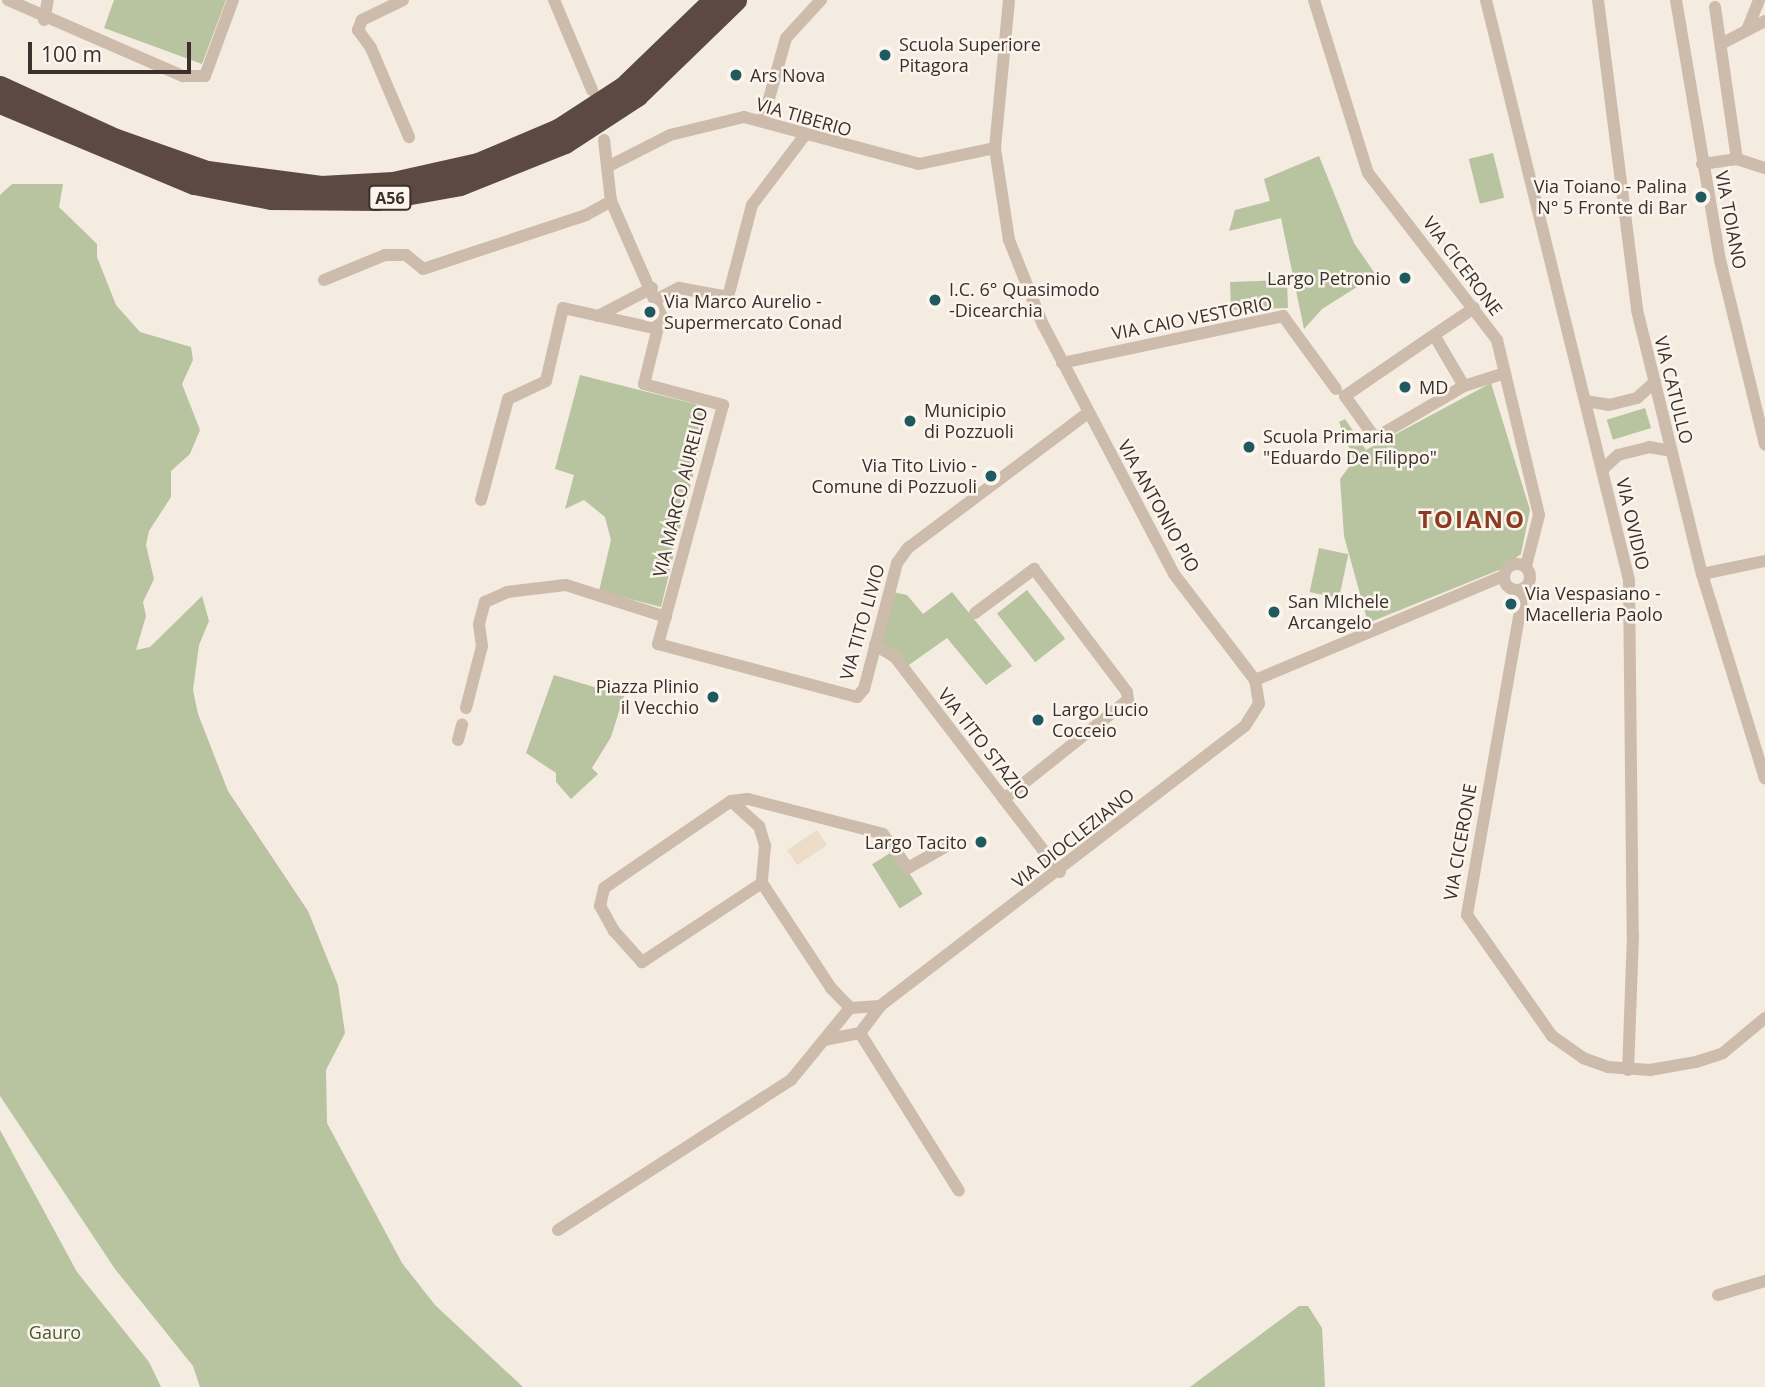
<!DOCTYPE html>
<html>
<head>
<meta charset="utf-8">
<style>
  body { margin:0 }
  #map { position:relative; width:1765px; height:1387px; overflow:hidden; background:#f4ebe1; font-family:"Open Sans",sans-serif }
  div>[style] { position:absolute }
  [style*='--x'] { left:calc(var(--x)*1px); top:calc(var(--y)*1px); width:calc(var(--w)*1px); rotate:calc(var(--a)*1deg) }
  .green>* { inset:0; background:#b8c4a0; transform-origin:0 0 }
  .plaza>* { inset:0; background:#ecdcc8; transform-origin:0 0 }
  .street>* { height:12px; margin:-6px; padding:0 6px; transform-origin:6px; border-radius:6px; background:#cdbbac }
  .street>.ring { margin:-6px; padding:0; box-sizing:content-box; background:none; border:12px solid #cdbbac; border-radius:50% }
  .highway>* { height:21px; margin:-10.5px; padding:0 10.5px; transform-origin:10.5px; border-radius:10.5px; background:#5c4a42 }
  .dots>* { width:19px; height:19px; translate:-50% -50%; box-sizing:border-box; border:4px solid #fbf5ee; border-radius:50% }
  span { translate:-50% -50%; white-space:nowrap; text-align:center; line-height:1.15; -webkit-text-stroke:5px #fbf5ee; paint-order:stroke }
  .shield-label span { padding:2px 5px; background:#fbf5ee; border:2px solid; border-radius:5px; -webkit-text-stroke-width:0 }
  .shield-label { font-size:16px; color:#3b302b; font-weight:700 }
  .poi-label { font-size:18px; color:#3b302b }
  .left { translate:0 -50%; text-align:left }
  .right { translate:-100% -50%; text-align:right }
  .street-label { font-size:18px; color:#3b302b }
  .park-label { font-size:18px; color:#4a5a2e }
  .district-label { font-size:24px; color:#8c3b22; font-weight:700; letter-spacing:2px }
  .scale { position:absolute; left:28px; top:42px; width:163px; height:32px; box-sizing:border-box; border:4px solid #3b302b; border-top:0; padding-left:9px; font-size:21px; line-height:24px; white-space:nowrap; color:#3b302b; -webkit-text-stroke:5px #fbf5ee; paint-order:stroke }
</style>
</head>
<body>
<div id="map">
  <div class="green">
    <div style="clip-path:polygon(114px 0,226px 0,202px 64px,104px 28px)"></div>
    <div style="left:1493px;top:153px;width:46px;height:25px;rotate:76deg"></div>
    <div style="clip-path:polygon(1319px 156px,1354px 243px,1376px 275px,1322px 309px,1304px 329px,1281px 218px,1229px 231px,1235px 210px,1270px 201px,1264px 179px)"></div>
    <div style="clip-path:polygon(12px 184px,63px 184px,59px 207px,97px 244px,97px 257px,116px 305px,140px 332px,191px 347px,193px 360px,182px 384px,200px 430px,190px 454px,171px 471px,171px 497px,149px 531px,146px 545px,154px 579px,143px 602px,146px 616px,136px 650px,150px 647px,202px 596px,209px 621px,199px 645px,193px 690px,198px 714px,228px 791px,308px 911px,338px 985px,345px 1033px,326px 1070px,327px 1123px,402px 1263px,435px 1305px,523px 1387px,200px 1387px,193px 1366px,115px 1269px,0 1096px,0 195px)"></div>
    <div style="left:1287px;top:280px;width:28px;height:57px;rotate:88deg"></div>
    <div style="clip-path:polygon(580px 375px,695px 404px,708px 414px,661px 607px,599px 591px,611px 540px,605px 517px,584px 500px,565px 509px,574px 475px,555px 469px)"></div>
    <div style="clip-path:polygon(1491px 383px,1530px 510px,1521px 554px,1499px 570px,1368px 623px,1344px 536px,1340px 479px,1354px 460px,1339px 422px,1345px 419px,1366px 450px)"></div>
    <div style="left:1645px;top:408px;width:21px;height:40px;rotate:73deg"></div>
    <div style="left:1319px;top:548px;width:30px;height:45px;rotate:12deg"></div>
    <div style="left:1027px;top:590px;width:62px;height:38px;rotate:52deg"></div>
    <div style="clip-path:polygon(893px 592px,907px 595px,923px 614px,952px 592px,1012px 666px,986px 685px,947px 638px,906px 667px,880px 644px)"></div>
    <div style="clip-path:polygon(554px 675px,624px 696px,611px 737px,592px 768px,598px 774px,571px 799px,556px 782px,556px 773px,526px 753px)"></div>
    <div style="left:895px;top:850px;width:52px;height:27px;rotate:58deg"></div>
    <div style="clip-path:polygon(0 1130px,77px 1272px,149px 1362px,161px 1387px,0 1387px)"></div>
    <div style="clip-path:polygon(1299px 1306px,1308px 1306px,1322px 1328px,1325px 1387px,1190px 1387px)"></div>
  </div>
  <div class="plaza">
    <div style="left:817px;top:830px;width:18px;height:36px;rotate:56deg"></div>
  </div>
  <div class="street">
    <div style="--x:8;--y:0;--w:191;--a:23.5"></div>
    <div style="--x:183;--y:76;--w:22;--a:0"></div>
    <div style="--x:205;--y:76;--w:81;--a:-69.8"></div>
    <div style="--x:403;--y:0;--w:46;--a:154"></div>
    <div style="--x:362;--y:20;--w:11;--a:112"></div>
    <div style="--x:358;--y:30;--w:22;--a:54"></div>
    <div style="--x:371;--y:48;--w:97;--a:66.9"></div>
    <div style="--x:554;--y:0;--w:98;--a:67.1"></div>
    <div style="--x:1314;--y:0;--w:181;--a:72.7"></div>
    <div style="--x:1368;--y:173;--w:211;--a:52.3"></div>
    <div style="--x:1497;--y:340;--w:180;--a:76.5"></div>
    <div style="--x:1539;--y:515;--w:53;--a:104.3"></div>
    <div style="--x:1486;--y:0;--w:597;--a:76.15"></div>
    <div style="--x:1629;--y:580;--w:355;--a:89.4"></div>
    <div style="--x:1633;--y:935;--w:135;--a:92.1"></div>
    <div style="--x:1598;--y:0;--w:312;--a:82.8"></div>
    <div style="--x:1637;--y:310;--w:272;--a:76.2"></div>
    <div style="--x:1702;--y:574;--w:214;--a:72.9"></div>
    <div style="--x:1676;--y:0;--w:264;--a:80.4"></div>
    <div style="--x:1720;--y:260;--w:190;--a:76.3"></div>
    <div style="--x:1715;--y:7;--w:154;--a:81.8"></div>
    <div style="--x:44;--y:20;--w:20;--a:-79"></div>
    <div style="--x:1747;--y:30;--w:32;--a:-68"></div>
    <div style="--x:1721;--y:44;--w:50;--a:-27.6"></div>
    <div style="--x:763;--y:120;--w:85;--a:-74.3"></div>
    <div style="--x:786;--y:38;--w:52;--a:-47.4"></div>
    <div style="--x:604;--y:140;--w:61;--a:83.5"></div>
    <div style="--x:611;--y:201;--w:124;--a:66.3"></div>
    <div style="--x:661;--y:315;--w:71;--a:103.8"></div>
    <div style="--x:644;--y:384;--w:82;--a:14.9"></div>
    <div style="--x:723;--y:405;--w:248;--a:105.2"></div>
    <div style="--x:658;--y:644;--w:206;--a:14.9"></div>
    <div style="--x:857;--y:697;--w:11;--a:-49"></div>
    <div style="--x:864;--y:689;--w:130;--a:-75.3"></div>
    <div style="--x:897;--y:563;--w:19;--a:-54"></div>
    <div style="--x:908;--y:548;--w:225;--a:-36.9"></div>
    <div style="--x:1702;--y:164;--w:35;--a:-8"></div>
    <div style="--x:1737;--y:159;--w:29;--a:18"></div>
    <div style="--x:609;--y:166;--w:68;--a:-26.9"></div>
    <div style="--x:670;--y:135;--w:76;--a:-13.7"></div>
    <div style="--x:744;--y:117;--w:181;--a:15"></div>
    <div style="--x:919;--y:164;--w:78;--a:-11.9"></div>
    <div style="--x:324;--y:280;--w:66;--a:-22.3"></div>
    <div style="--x:385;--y:255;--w:21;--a:0"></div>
    <div style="--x:406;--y:255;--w:22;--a:39"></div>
    <div style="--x:423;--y:269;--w:172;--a:-18.3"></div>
    <div style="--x:586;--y:215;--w:29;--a:-29"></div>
    <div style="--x:657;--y:299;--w:25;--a:-27"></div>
    <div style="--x:679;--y:288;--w:50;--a:10.4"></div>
    <div style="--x:728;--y:297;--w:95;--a:-75.4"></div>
    <div style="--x:752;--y:205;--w:88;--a:-52.9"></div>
    <div style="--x:1474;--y:308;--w:48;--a:146"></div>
    <div style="--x:1434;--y:335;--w:59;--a:59.5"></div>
    <div style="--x:1464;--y:386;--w:43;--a:-17.6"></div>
    <div style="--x:598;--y:316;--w:61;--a:-27.4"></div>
    <div style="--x:1434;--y:335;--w:108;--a:145.6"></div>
    <div style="--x:1345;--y:396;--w:52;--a:54.5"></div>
    <div style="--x:1375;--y:438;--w:103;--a:-30.3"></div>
    <div style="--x:1062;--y:363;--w:226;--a:-12"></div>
    <div style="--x:1283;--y:316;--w:90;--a:54"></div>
    <div style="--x:1585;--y:401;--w:24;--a:9"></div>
    <div style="--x:1609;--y:405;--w:29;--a:-14"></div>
    <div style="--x:1637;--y:398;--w:24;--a:-42"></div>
    <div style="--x:1603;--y:469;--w:21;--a:-43"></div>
    <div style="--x:1618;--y:455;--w:32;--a:-14"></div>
    <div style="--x:1649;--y:447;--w:22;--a:10"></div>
    <div style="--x:481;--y:500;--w:105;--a:-75"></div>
    <div style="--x:508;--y:399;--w:42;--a:-25.3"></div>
    <div style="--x:546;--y:381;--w:75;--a:-76.9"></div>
    <div style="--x:563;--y:308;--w:97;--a:12.5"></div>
    <div class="ring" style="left:1504px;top:564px;width:14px;height:14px"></div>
    <div style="--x:1702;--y:574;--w:64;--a:-11.7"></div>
    <div style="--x:1524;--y:588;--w:332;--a:99.9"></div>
    <div style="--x:1467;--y:915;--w:148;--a:54.9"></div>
    <div style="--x:1552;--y:1036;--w:38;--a:35"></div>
    <div style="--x:1583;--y:1058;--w:27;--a:20"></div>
    <div style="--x:1608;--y:1067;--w:42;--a:4.1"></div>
    <div style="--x:1650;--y:1070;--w:47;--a:-9.9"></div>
    <div style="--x:1696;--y:1062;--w:28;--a:-18"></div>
    <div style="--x:1723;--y:1053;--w:55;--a:-39.8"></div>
    <div style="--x:975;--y:613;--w:74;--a:-36.7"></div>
    <div style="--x:1034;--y:569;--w:154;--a:52.9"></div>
    <div style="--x:1127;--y:692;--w:8;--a:83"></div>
    <div style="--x:1128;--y:700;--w:159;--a:141.4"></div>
    <div style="--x:875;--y:645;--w:23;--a:31"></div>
    <div style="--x:895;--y:657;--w:271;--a:52.5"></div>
    <div style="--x:1255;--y:680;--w:270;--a:-22.7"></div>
    <div style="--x:466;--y:708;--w:64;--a:-75.5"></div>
    <div style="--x:482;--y:646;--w:22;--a:-98"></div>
    <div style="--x:479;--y:624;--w:23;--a:-75"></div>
    <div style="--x:485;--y:602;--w:24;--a:-24"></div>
    <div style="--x:507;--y:592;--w:59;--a:-6.8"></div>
    <div style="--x:566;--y:585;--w:105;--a:17.7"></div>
    <div style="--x:458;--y:740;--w:16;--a:-75"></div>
    <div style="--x:731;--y:801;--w:17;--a:-7"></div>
    <div style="--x:748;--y:799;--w:139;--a:14.5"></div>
    <div style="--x:883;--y:834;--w:42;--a:53.7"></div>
    <div style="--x:908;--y:868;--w:48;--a:-29.7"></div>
    <div style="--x:762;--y:883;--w:144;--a:146.6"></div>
    <div style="--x:642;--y:962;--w:42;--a:-132.1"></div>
    <div style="--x:614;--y:931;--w:29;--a:-119"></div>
    <div style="--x:600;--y:906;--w:18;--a:-77"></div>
    <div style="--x:604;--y:888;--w:154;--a:-34.4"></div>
    <div style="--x:731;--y:801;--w:38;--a:42"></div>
    <div style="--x:759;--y:826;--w:21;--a:73"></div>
    <div style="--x:765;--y:846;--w:37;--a:95"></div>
    <div style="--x:762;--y:883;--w:126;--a:56.7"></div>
    <div style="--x:831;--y:988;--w:28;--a:46"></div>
    <div style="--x:850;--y:1008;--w:30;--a:-4"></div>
    <div style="--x:860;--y:1033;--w:186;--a:57.9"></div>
    <div style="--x:824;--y:1040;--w:37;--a:-11"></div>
    <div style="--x:860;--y:1033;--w:34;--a:-53"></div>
    <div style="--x:880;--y:1006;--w:460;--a:-37.5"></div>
    <div style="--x:1245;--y:726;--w:26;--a:-58"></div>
    <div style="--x:1259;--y:704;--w:24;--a:-99"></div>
    <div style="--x:1255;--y:680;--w:133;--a:-127.4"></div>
    <div style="--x:1174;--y:574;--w:281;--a:-117.7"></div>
    <div style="--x:1043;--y:325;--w:92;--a:-111.8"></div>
    <div style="--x:1009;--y:240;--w:93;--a:-98.7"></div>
    <div style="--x:995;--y:148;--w:149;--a:-84.6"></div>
    <div style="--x:558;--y:1230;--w:277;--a:-32.8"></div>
    <div style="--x:791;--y:1080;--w:93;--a:-50.7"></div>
    <div style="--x:1718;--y:1295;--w:49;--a:-16.6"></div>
  </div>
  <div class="highway">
    <div style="--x:0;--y:86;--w:128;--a:24.6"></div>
    <div style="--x:116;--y:139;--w:96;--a:19.4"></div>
    <div style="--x:207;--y:171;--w:115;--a:7.5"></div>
    <div style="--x:321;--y:186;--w:72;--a:-3.2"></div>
    <div style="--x:393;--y:182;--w:87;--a:-12.6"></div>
    <div style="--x:478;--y:163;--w:87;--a:-23"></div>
    <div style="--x:558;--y:129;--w:77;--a:-32.9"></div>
    <div style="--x:623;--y:87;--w:125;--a:-44"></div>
    <div style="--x:0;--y:103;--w:210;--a:22.7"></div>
    <div style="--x:194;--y:184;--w:78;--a:11"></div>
    <div style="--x:271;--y:199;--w:106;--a:0.5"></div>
    <div style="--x:377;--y:200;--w:84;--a:-10.2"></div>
    <div style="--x:460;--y:185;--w:113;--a:-21.8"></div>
    <div style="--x:565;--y:143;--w:86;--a:-33.1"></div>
    <div style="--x:637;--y:96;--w:138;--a:-44.1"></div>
  </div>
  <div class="dots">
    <div style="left:885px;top:55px;background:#1f5a5e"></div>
    <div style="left:736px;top:75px;background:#1f5a5e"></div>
    <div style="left:1701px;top:197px;background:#1f5a5e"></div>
    <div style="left:1405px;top:278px;background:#1f5a5e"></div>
    <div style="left:935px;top:300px;background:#1f5a5e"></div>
    <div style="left:650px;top:312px;background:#1f5a5e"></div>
    <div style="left:1405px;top:387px;background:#1f5a5e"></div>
    <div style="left:910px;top:421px;background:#1f5a5e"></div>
    <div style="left:1249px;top:447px;background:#1f5a5e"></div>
    <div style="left:991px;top:476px;background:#1f5a5e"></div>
    <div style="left:1511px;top:604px;background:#1f5a5e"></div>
    <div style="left:1274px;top:612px;background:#1f5a5e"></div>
    <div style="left:713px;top:697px;background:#1f5a5e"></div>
    <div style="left:1038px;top:720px;background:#1f5a5e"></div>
    <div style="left:981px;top:842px;background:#1f5a5e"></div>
  </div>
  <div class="shield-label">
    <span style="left:390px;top:198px">A56</span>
  </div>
  <div class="poi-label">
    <span class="left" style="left:899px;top:55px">Scuola Superiore<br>Pitagora</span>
    <span class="left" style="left:750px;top:75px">Ars Nova</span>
    <span class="right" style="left:1687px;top:197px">Via Toiano - Palina<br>N° 5 Fronte di Bar</span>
    <span class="right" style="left:1391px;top:278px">Largo Petronio</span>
    <span class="left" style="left:949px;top:300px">I.C. 6° Quasimodo<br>-Dicearchia</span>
    <span class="left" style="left:664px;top:312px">Via Marco Aurelio -<br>Supermercato Conad</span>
    <span class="left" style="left:1419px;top:387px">MD</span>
    <span class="left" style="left:924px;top:421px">Municipio<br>di Pozzuoli</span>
    <span class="left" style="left:1263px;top:447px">Scuola Primaria<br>"Eduardo De Filippo"</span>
    <span class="right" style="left:977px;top:476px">Via Tito Livio -<br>Comune di Pozzuoli</span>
    <span class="left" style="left:1525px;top:604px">Via Vespasiano -<br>Macelleria Paolo</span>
    <span class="left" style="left:1288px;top:612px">San MIchele<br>Arcangelo</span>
    <span class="right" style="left:699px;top:697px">Piazza Plinio<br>il Vecchio</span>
    <span class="left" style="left:1052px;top:720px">Largo Lucio<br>Cocceio</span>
    <span class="right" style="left:967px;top:842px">Largo Tacito</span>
  </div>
  <div class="street-label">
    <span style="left:804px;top:117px;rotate:16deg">VIA TIBERIO</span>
    <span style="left:1731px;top:220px;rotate:79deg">VIA TOIANO</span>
    <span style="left:1463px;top:266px;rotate:53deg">VIA CICERONE</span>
    <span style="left:1192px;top:318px;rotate:-11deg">VIA CAIO VESTORIO</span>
    <span style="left:1674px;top:390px;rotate:76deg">VIA CATULLO</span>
    <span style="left:680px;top:492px;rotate:-76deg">VIA MARCO AURELIO</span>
    <span style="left:1159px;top:506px;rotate:61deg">VIA ANTONIO PIO</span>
    <span style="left:1633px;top:524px;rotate:77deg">VIA OVIDIO</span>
    <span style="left:862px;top:622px;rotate:-74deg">VIA TITO LIVIO</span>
    <span style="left:984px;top:744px;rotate:52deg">VIA TITO STAZIO</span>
    <span style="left:1073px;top:838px;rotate:-38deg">VIA DIOCLEZIANO</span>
    <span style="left:1460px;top:842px;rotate:-80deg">VIA CICERONE</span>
  </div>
  <div class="park-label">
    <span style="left:55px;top:1332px">Gauro</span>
  </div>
  <div class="district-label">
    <span style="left:1472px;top:519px">TOIANO</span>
  </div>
  <div class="scale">100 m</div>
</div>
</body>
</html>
